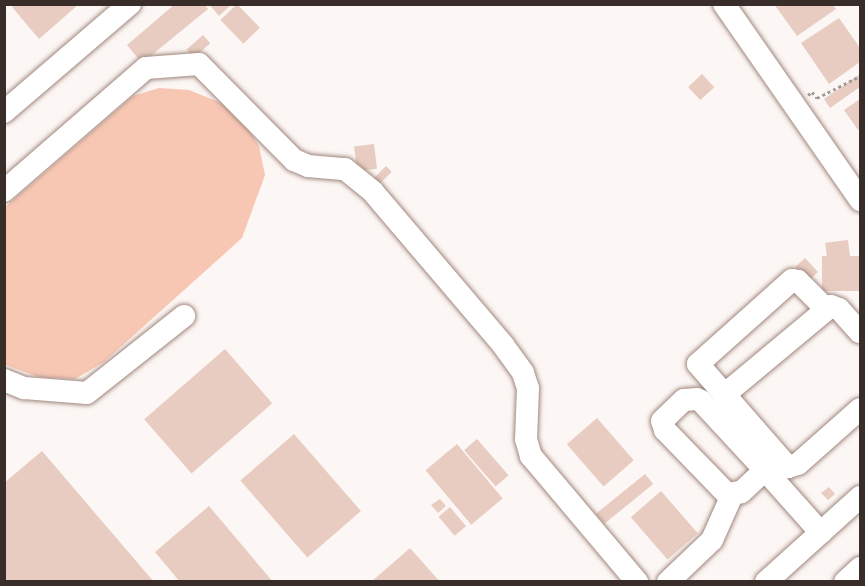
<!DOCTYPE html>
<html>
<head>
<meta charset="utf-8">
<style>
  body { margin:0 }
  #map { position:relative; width:865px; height:586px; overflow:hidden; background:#fcf6f4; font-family:Merriweather,serif }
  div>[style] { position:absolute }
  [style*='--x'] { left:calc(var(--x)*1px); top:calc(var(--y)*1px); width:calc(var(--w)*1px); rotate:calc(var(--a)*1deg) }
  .green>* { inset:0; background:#f7c7b4 }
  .building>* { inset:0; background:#e8ccc1; transform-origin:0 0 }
  .path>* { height:3px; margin-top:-1.5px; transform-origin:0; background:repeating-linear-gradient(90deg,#a39b98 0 3px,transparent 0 6px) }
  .roads { filter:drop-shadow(0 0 2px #a0877c) drop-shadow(0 0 2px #a0877c) }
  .minor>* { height:22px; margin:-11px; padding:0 11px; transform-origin:11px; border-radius:11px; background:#fff }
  span { translate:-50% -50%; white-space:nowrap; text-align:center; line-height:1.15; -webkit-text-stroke:4.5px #fff; paint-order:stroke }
  .frame { position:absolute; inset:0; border:6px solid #382d29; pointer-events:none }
</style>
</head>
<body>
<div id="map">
  <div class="green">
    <div style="clip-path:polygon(159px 88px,189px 90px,219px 102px,242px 119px,259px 146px,265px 175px,242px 238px,104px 362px,75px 379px,39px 377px,6px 365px,4px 208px,133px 96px)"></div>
  </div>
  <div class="building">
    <div style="clip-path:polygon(16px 4px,79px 4px,39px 39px,12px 7px)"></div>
    <div style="clip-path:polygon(175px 4px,204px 4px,208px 9px,142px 63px,127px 45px)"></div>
    <div style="clip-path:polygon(209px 4px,232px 4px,219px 16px)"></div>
    <div style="left:237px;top:4px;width:33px;height:23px;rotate:46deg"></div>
    <div style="clip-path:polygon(774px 4px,832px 4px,836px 9px,797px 36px)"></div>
    <div style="clip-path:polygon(839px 18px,860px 48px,860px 62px,829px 84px,801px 43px)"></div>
    <div style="left:203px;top:35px;width:11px;height:22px;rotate:49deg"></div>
    <div style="left:702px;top:74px;width:18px;height:19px;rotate:47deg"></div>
    <div style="clip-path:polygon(860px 74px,860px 87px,830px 108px,824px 99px)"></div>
    <div style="clip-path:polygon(860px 99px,860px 128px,858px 130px,844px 110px)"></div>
    <div style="left:374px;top:144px;width:25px;height:20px;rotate:83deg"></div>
    <div style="left:386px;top:166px;width:8px;height:24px;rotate:45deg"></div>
    <div style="left:848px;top:240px;width:16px;height:23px;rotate:83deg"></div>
    <div style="left:860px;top:256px;width:35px;height:38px;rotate:90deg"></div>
    <div style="left:805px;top:258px;width:19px;height:13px;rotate:47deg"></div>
    <div style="left:225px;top:349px;width:72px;height:107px;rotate:49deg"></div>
    <div style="left:597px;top:418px;width:56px;height:40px;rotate:49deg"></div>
    <div style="left:294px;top:434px;width:102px;height:71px;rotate:49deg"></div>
    <div style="left:477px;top:439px;width:48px;height:17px;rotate:49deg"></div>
    <div style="left:457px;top:444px;width:71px;height:41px;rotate:50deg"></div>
    <div style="clip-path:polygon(42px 451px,154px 582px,4px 582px,4px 483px)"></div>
    <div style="left:645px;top:474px;width:13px;height:63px;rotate:51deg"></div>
    <div style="clip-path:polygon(829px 487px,835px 494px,828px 500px,821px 493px)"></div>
    <div style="left:661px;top:491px;width:56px;height:40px;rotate:49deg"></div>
    <div style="clip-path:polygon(440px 499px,446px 506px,438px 513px,431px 505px)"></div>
    <div style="clip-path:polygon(209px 506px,273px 582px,180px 582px,155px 552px)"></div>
    <div style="left:450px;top:507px;width:25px;height:15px;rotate:50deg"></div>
    <div style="clip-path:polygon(410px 548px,440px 582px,371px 582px)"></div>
  </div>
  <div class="path">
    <div style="--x:808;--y:95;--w:5;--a:-37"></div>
    <div style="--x:812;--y:92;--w:8;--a:50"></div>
    <div style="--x:817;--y:98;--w:48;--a:-27.1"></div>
  </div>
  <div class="roads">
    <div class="minor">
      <div style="--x:724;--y:4;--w:239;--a:55.2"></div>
      <div style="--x:4;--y:112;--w:166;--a:-40.6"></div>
      <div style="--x:4;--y:191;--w:188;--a:-40.9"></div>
      <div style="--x:146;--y:68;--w:53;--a:-4.3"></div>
      <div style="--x:199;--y:64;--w:135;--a:45.3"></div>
      <div style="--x:294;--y:160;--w:15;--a:23"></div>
      <div style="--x:308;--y:166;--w:37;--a:5"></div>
      <div style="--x:345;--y:169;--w:36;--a:39"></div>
      <div style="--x:373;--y:192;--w:201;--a:49.6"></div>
      <div style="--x:503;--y:345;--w:34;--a:54"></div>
      <div style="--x:523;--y:373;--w:16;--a:72"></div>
      <div style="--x:528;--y:388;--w:51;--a:92.2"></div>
      <div style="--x:526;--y:439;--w:18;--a:74"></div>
      <div style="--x:531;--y:456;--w:165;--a:49.9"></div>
      <div style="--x:826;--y:309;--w:40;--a:-135"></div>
      <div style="--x:798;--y:281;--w:6;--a:-171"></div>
      <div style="--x:792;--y:280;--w:126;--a:138.2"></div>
      <div style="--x:698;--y:364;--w:137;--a:48.9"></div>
      <div style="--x:788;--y:467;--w:10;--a:-17"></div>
      <div style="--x:798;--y:464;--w:83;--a:-41.6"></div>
      <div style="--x:4;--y:380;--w:22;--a:22"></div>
      <div style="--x:24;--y:388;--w:63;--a:4.5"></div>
      <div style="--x:87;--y:393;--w:124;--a:-38.4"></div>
      <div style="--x:724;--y:395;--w:139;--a:-39.8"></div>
      <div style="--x:831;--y:306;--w:9;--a:21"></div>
      <div style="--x:839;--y:309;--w:31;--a:48"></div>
      <div style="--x:765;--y:470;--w:33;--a:137"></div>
      <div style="--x:741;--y:492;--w:14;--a:172"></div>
      <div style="--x:727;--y:494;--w:89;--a:-134.1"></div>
      <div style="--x:665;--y:430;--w:9;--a:-108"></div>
      <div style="--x:662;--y:421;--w:30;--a:-44"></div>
      <div style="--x:684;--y:400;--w:13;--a:-4"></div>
      <div style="--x:697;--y:399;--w:4;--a:27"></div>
      <div style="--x:701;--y:401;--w:94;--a:47.2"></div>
      <div style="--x:765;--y:470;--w:84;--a:48.4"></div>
      <div style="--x:668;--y:582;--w:61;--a:-43.7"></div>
      <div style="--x:712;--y:540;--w:49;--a:-66"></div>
      <div style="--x:766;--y:582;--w:127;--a:-42.1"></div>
      <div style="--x:845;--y:582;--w:21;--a:-43"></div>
    </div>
  </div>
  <div class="frame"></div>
</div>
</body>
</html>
